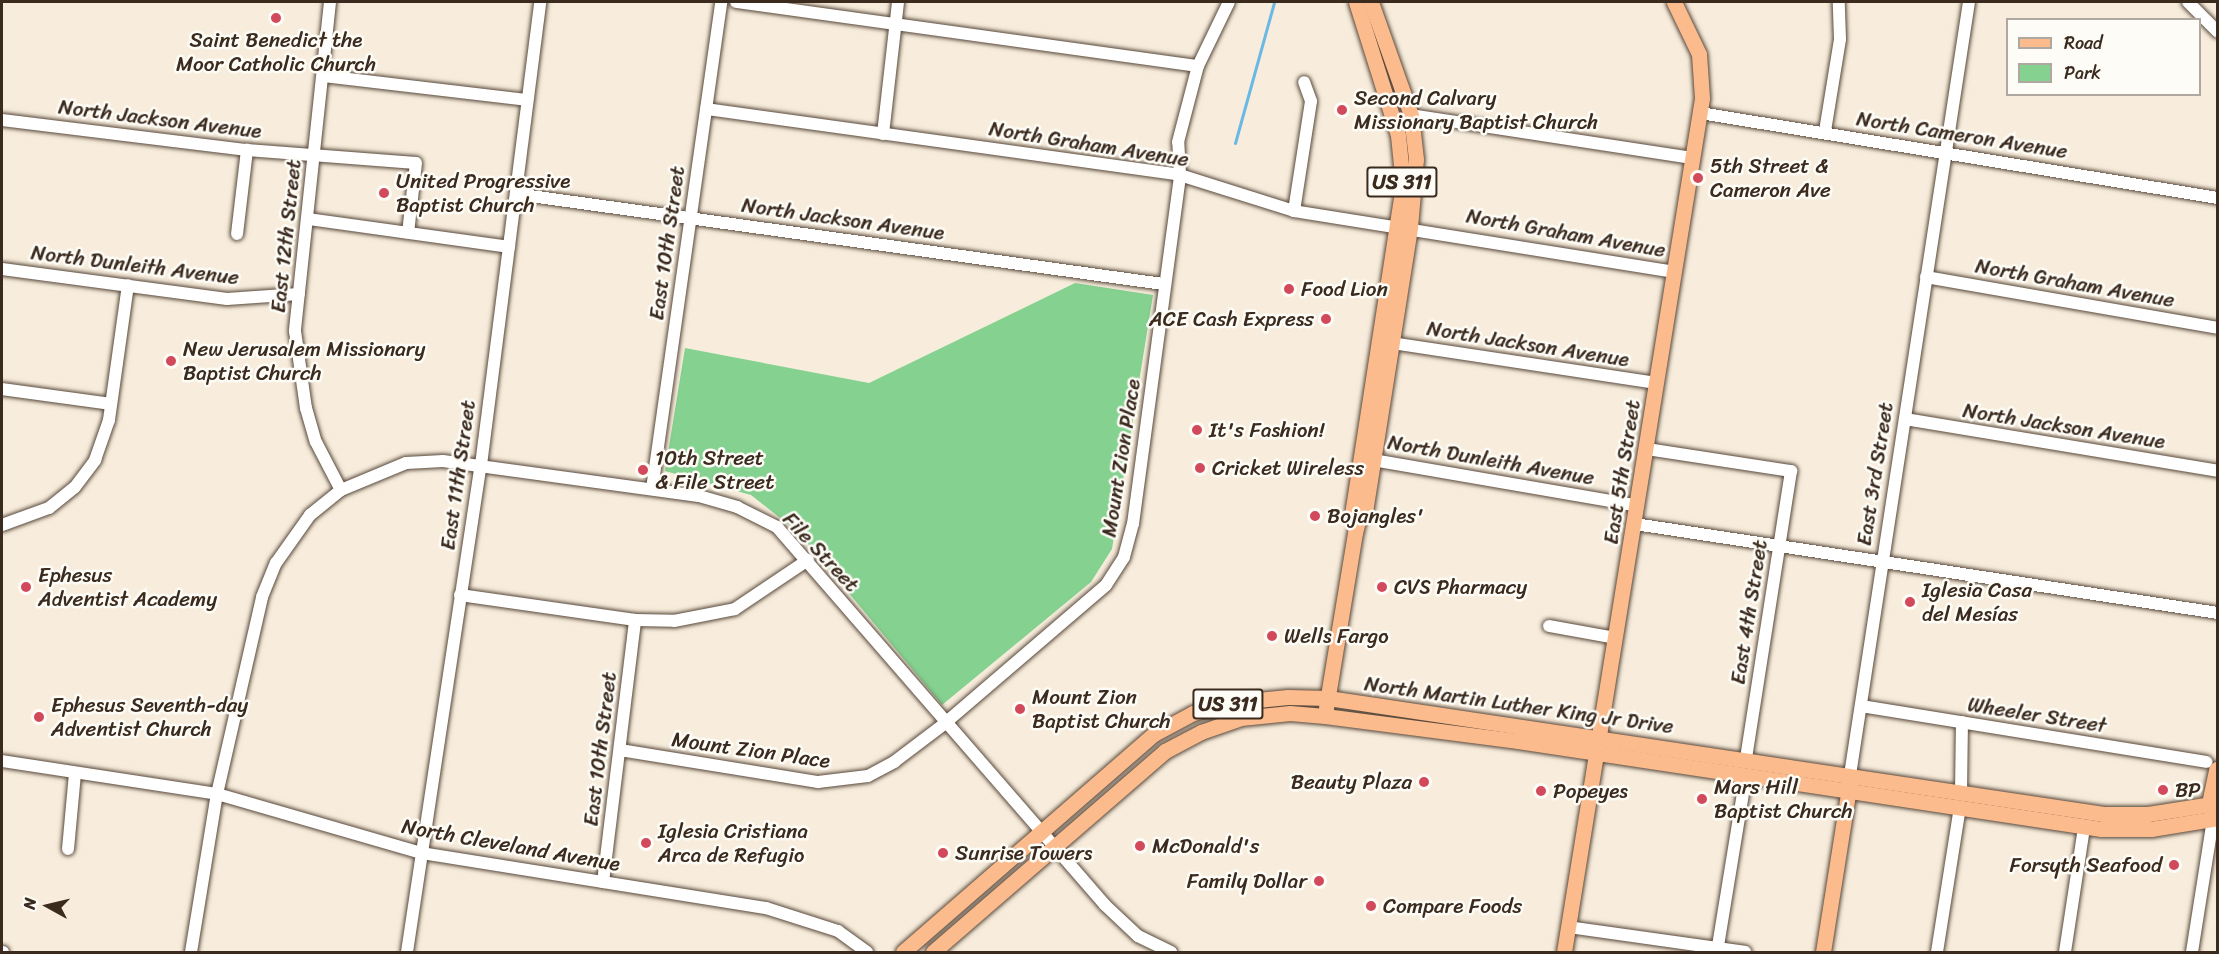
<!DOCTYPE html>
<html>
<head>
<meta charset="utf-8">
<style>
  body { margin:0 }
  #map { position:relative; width:2219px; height:954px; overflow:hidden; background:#f8eddc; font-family:Sriracha,sans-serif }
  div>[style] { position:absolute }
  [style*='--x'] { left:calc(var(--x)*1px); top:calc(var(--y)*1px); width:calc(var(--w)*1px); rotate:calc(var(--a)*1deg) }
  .green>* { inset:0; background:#85d190 }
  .stream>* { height:3px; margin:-1.5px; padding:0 1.5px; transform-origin:1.5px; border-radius:1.5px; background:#6ab8e4 }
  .roads { filter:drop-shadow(0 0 2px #57473a) drop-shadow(0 0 2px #57473a) }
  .minor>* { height:12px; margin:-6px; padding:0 6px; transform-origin:6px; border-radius:6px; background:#fff }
  .major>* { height:15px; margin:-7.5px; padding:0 7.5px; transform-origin:7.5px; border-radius:7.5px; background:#fbbb8c }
  .highway>* { height:18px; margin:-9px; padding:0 9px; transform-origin:9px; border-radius:9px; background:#fbbb8c }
  .dots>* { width:16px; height:16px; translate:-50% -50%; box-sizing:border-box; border:3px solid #fdfcf7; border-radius:50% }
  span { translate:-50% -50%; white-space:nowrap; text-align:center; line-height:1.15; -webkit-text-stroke:5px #fdfcf7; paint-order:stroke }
  .shield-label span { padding:2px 4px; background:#fdfcf7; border:2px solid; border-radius:4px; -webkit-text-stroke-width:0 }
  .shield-label { font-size:20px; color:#3b2a1e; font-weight:700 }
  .poi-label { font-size:21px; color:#3b2a1e }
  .left { translate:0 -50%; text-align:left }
  .right { translate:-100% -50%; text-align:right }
  .street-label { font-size:21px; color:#3b2a1e }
  .frame { position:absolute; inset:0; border:3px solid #3b2a1e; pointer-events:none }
  .legend { position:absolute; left:2006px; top:18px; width:195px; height:78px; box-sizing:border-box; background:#fdfcf7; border:2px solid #afa8a0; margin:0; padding:8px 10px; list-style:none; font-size:18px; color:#3b2a1e }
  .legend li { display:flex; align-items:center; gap:12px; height:30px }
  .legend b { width:30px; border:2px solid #afa8a0 }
  .north { position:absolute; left:18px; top:876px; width:60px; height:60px; -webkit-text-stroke:4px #fdfcf7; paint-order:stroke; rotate:278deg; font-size:16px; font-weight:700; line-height:24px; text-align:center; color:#3b2a1e }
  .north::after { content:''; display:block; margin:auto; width:21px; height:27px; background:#3b2a1e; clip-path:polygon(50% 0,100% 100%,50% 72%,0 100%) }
</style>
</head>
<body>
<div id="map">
  <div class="green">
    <div style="clip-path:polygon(1075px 283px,1153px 295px,1112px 549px,1091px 582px,942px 705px,798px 532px,751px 495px,665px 471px,685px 348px,869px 383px)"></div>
  </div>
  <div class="stream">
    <div style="--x:1235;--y:143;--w:146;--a:-74.5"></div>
  </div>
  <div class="roads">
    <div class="minor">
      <div style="--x:330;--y:2;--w:331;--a:96.1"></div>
      <div style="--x:295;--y:331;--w:78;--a:81.9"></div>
      <div style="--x:306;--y:408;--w:35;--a:74"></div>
      <div style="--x:316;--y:442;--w:54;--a:62.5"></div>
      <div style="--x:736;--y:2;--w:466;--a:7.9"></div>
      <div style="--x:2188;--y:2;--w:42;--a:45"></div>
      <div style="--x:323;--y:76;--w:205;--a:6.7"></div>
      <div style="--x:706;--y:109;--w:479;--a:7.9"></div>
      <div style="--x:1180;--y:175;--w:120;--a:17.5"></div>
      <div style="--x:1294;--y:211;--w:386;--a:9.1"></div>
      <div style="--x:1700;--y:113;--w:525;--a:9.32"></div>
      <div style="--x:1411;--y:115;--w:285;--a:8.7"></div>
      <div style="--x:2;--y:120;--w:247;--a:7"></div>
      <div style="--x:247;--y:150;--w:169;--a:4.4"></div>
      <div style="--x:416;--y:163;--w:70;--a:96.5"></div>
      <div style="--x:1825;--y:131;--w:93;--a:-80.7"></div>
      <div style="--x:1840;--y:39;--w:37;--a:-92"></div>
      <div style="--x:883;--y:134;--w:133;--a:-83.5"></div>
      <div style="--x:516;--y:194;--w:653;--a:7.92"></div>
      <div style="--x:1294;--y:211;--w:111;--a:-81.2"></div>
      <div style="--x:1311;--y:101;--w:20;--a:-110"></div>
      <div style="--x:308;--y:219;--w:203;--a:7.9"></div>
      <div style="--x:237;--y:234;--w:85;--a:-83.2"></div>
      <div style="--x:2;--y:269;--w:227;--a:7.6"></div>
      <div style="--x:227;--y:299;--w:72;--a:-4"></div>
      <div style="--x:1926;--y:277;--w:296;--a:9.9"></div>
      <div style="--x:1392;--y:343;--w:268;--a:8.6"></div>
      <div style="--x:2;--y:389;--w:110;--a:7.8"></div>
      <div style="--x:1905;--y:419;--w:317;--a:9.4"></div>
      <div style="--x:1647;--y:449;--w:146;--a:8.7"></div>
      <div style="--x:1791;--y:471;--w:292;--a:98.9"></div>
      <div style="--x:1373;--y:460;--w:269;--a:9.8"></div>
      <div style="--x:652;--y:489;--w:492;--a:-81.9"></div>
      <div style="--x:1635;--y:524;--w:590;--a:8.68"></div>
      <div style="--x:2;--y:525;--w:50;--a:-19.9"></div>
      <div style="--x:49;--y:508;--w:33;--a:-39"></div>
      <div style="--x:75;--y:487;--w:34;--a:-53"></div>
      <div style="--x:95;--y:460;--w:42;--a:-70.7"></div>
      <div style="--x:109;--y:420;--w:136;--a:-82"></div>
      <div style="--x:460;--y:595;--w:177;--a:8.1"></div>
      <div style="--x:635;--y:620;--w:39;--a:1"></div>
      <div style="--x:674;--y:621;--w:62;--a:-11.1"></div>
      <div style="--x:735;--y:609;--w:88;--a:-33.9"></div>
      <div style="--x:1549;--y:626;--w:68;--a:10.2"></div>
      <div style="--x:1861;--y:706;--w:350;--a:9.2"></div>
      <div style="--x:620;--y:750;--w:201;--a:9.2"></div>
      <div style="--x:818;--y:782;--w:50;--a:-6.8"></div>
      <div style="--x:868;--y:776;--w:30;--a:-28"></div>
      <div style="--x:894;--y:762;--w:63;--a:-37.2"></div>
      <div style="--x:944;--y:724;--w:213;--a:-40.6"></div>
      <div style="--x:1106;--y:585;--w:33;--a:-57"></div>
      <div style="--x:1124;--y:557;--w:34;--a:-75"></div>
      <div style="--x:1133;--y:524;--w:352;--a:-82.3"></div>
      <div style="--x:1180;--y:175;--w:33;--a:-93"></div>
      <div style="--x:1178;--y:142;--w:79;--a:-75.3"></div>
      <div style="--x:1198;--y:66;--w:71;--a:-64.2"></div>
      <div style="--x:2;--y:761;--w:218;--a:8.7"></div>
      <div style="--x:217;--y:794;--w:213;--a:16.1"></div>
      <div style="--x:422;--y:853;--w:348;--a:9.1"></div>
      <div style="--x:766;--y:908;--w:76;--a:17.7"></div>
      <div style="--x:838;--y:931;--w:36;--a:36"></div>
      <div style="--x:1850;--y:775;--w:782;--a:-81.25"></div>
      <div style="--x:1961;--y:792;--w:70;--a:-89.2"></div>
      <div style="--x:68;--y:849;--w:75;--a:-84.7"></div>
      <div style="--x:603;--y:882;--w:264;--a:-83"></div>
      <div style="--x:1568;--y:927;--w:179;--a:8"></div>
      <div style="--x:2;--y:952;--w:1;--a:0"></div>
      <div style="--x:191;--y:952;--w:160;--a:-80.7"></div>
      <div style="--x:217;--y:794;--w:202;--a:-77.1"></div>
      <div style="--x:262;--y:597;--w:37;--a:-68"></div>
      <div style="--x:276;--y:563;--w:59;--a:-54.7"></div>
      <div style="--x:310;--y:515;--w:40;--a:-39"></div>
      <div style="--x:341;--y:490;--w:70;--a:-22.6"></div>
      <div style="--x:406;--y:463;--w:37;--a:-3"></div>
      <div style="--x:443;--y:461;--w:258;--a:7.8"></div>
      <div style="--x:699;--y:496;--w:40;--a:16"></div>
      <div style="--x:737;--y:507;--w:45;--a:26.6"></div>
      <div style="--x:777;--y:527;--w:500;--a:49.05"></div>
      <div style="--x:1105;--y:905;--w:45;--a:43.2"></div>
      <div style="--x:1138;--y:936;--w:37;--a:26"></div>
      <div style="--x:407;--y:952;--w:493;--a:-81.4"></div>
      <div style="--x:481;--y:465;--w:467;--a:-82.7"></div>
      <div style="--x:1717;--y:952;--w:179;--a:-80.7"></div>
      <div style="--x:1937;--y:952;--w:147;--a:-81"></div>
      <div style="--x:2065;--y:952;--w:125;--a:-81.3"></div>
      <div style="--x:2192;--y:952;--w:134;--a:-81"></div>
    </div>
    <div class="major">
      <div style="--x:1356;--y:2;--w:139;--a:72.5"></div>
      <div style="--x:1398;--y:135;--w:50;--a:84.3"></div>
      <div style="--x:1403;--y:185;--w:328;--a:98.8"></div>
      <div style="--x:1353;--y:509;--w:10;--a:53"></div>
      <div style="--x:1326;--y:708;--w:177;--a:-80.6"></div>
      <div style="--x:1355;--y:533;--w:16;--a:-76"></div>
      <div style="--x:1359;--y:517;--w:8;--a:-40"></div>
      <div style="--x:1365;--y:512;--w:289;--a:-81"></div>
      <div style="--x:1410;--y:227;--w:68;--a:-85"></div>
      <div style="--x:1416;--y:159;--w:44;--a:-96.5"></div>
      <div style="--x:1411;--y:115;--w:120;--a:-109.5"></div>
      <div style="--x:903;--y:952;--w:332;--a:-41"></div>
      <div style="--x:1154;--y:734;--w:44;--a:-28.3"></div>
      <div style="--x:1193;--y:713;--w:45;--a:-14"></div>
      <div style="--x:1237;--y:702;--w:51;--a:-5.6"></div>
      <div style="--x:1288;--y:697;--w:40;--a:1.4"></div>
      <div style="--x:1328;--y:698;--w:784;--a:8.51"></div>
      <div style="--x:2103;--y:814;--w:45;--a:0"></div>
      <div style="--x:2148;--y:814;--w:71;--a:-8.9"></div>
      <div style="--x:933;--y:952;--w:307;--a:-40.9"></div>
      <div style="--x:1165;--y:751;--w:41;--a:-27.8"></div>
      <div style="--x:1201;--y:732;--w:42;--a:-19.3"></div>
      <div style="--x:1241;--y:718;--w:49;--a:-5.8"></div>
      <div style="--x:1290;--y:713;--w:35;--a:5"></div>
      <div style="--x:1325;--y:716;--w:195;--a:7.4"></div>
      <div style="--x:1518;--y:741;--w:590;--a:8.58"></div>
      <div style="--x:2101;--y:829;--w:50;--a:0"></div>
      <div style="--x:2151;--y:829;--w:68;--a:-9.3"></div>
      <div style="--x:1564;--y:952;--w:865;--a:-80.82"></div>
      <div style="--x:1702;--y:98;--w:44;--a:-93.9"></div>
      <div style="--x:1699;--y:54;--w:58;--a:-115.7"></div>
      <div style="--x:1823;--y:952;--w:173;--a:-81"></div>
    </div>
    <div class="highway">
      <div style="--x:2211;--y:804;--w:34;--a:-78"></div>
    </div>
  </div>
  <div class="dots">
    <div style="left:276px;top:18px;background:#d1495b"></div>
    <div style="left:1342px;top:110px;background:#d1495b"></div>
    <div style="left:1698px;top:178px;background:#d1495b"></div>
    <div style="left:384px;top:193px;background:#d1495b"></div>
    <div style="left:1289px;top:289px;background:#d1495b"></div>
    <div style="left:1326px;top:319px;background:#d1495b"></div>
    <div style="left:171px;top:361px;background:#d1495b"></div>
    <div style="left:1197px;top:430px;background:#d1495b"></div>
    <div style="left:1200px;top:468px;background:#d1495b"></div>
    <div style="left:643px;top:470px;background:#d1495b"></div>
    <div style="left:1315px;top:516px;background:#d1495b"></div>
    <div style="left:26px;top:587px;background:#d1495b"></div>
    <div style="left:1382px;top:587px;background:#d1495b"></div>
    <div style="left:1910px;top:602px;background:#d1495b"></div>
    <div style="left:1272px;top:636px;background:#d1495b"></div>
    <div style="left:1020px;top:709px;background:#d1495b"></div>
    <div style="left:39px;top:717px;background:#d1495b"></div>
    <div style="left:1424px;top:782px;background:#d1495b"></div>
    <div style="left:2163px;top:790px;background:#d1495b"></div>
    <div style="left:1541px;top:791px;background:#d1495b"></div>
    <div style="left:1702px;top:799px;background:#d1495b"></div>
    <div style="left:646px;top:843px;background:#d1495b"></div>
    <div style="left:1140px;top:846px;background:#d1495b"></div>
    <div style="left:943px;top:853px;background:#d1495b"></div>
    <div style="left:2174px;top:865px;background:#d1495b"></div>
    <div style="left:1319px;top:881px;background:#d1495b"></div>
    <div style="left:1371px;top:906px;background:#d1495b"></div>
  </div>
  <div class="shield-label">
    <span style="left:1402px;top:182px">US 311</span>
    <span style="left:1228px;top:704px">US 311</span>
  </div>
  <div class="poi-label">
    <span style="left:276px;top:52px">Saint Benedict the<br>Moor Catholic Church</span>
    <span class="left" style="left:1354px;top:110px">Second Calvary<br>Missionary Baptist Church</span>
    <span class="left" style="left:1710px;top:178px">5th Street &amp;<br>Cameron Ave</span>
    <span class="left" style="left:396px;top:193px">United Progressive<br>Baptist Church</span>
    <span class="left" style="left:1301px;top:289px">Food Lion</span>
    <span class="right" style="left:1314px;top:319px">ACE Cash Express</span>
    <span class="left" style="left:183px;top:361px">New Jerusalem Missionary<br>Baptist Church</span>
    <span class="left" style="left:1209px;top:430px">It's Fashion!</span>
    <span class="left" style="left:655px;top:470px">10th Street<br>&amp; File Street</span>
    <span class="left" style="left:1212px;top:468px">Cricket Wireless</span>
    <span class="left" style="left:1327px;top:516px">Bojangles'</span>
    <span class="left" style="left:38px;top:587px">Ephesus<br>Adventist Academy</span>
    <span class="left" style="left:1394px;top:587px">CVS Pharmacy</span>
    <span class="left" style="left:1922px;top:602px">Iglesia Casa<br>del Mesías</span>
    <span class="left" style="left:1284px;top:636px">Wells Fargo</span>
    <span class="left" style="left:1032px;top:709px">Mount Zion<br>Baptist Church</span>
    <span class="left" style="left:51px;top:717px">Ephesus Seventh-day<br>Adventist Church</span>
    <span class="right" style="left:1412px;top:782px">Beauty Plaza</span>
    <span class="left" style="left:1714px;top:799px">Mars Hill<br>Baptist Church</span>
    <span class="left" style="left:2175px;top:790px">BP</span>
    <span class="left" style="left:1553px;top:791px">Popeyes</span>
    <span class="left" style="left:658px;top:843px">Iglesia Cristiana<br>Arca de Refugio</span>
    <span class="left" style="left:1152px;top:846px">McDonald's</span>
    <span class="left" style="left:955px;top:853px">Sunrise Towers</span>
    <span class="right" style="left:2162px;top:865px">Forsyth Seafood</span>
    <span class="right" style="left:1307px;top:881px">Family Dollar</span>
    <span class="left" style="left:1383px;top:906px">Compare Foods</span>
  </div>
  <div class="street-label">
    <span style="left:160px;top:119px;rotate:7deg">North Jackson Avenue</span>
    <span style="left:1962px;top:135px;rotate:9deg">North Cameron Avenue</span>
    <span style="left:1089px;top:144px;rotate:9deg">North Graham Avenue</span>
    <span style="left:843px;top:219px;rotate:8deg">North Jackson Avenue</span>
    <span style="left:1566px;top:233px;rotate:10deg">North Graham Avenue</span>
    <span style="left:286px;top:236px;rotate:-84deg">East 12th Street</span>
    <span style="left:667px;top:243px;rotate:-82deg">East 10th Street</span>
    <span style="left:135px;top:265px;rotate:7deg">North Dunleith Avenue</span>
    <span style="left:2075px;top:283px;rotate:10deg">North Graham Avenue</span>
    <span style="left:1528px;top:344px;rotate:9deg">North Jackson Avenue</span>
    <span style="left:2064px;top:426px;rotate:9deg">North Jackson Avenue</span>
    <span style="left:1121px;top:458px;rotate:-81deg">Mount Zion Place</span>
    <span style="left:1491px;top:460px;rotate:10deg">North Dunleith Avenue</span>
    <span style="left:1622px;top:472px;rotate:-81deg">East 5th Street</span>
    <span style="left:1875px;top:474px;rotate:-81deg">East 3rd Street</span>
    <span style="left:458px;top:475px;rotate:-82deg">East 11th Street</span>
    <span style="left:821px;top:552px;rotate:47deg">File Street</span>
    <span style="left:1749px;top:612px;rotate:-81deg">East 4th Street</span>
    <span style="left:1519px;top:705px;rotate:8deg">North Martin Luther King Jr Drive</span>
    <span style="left:2037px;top:715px;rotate:9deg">Wheeler Street</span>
    <span style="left:600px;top:749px;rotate:-83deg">East 10th Street</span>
    <span style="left:751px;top:750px;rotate:8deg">Mount Zion Place</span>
    <span style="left:511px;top:845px;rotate:10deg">North Cleveland Avenue</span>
  </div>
  <div class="frame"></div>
  <ul class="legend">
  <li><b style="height:8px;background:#fbbb8c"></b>Road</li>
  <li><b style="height:16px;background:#85d190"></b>Park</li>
  </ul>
  <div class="north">N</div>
</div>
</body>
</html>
